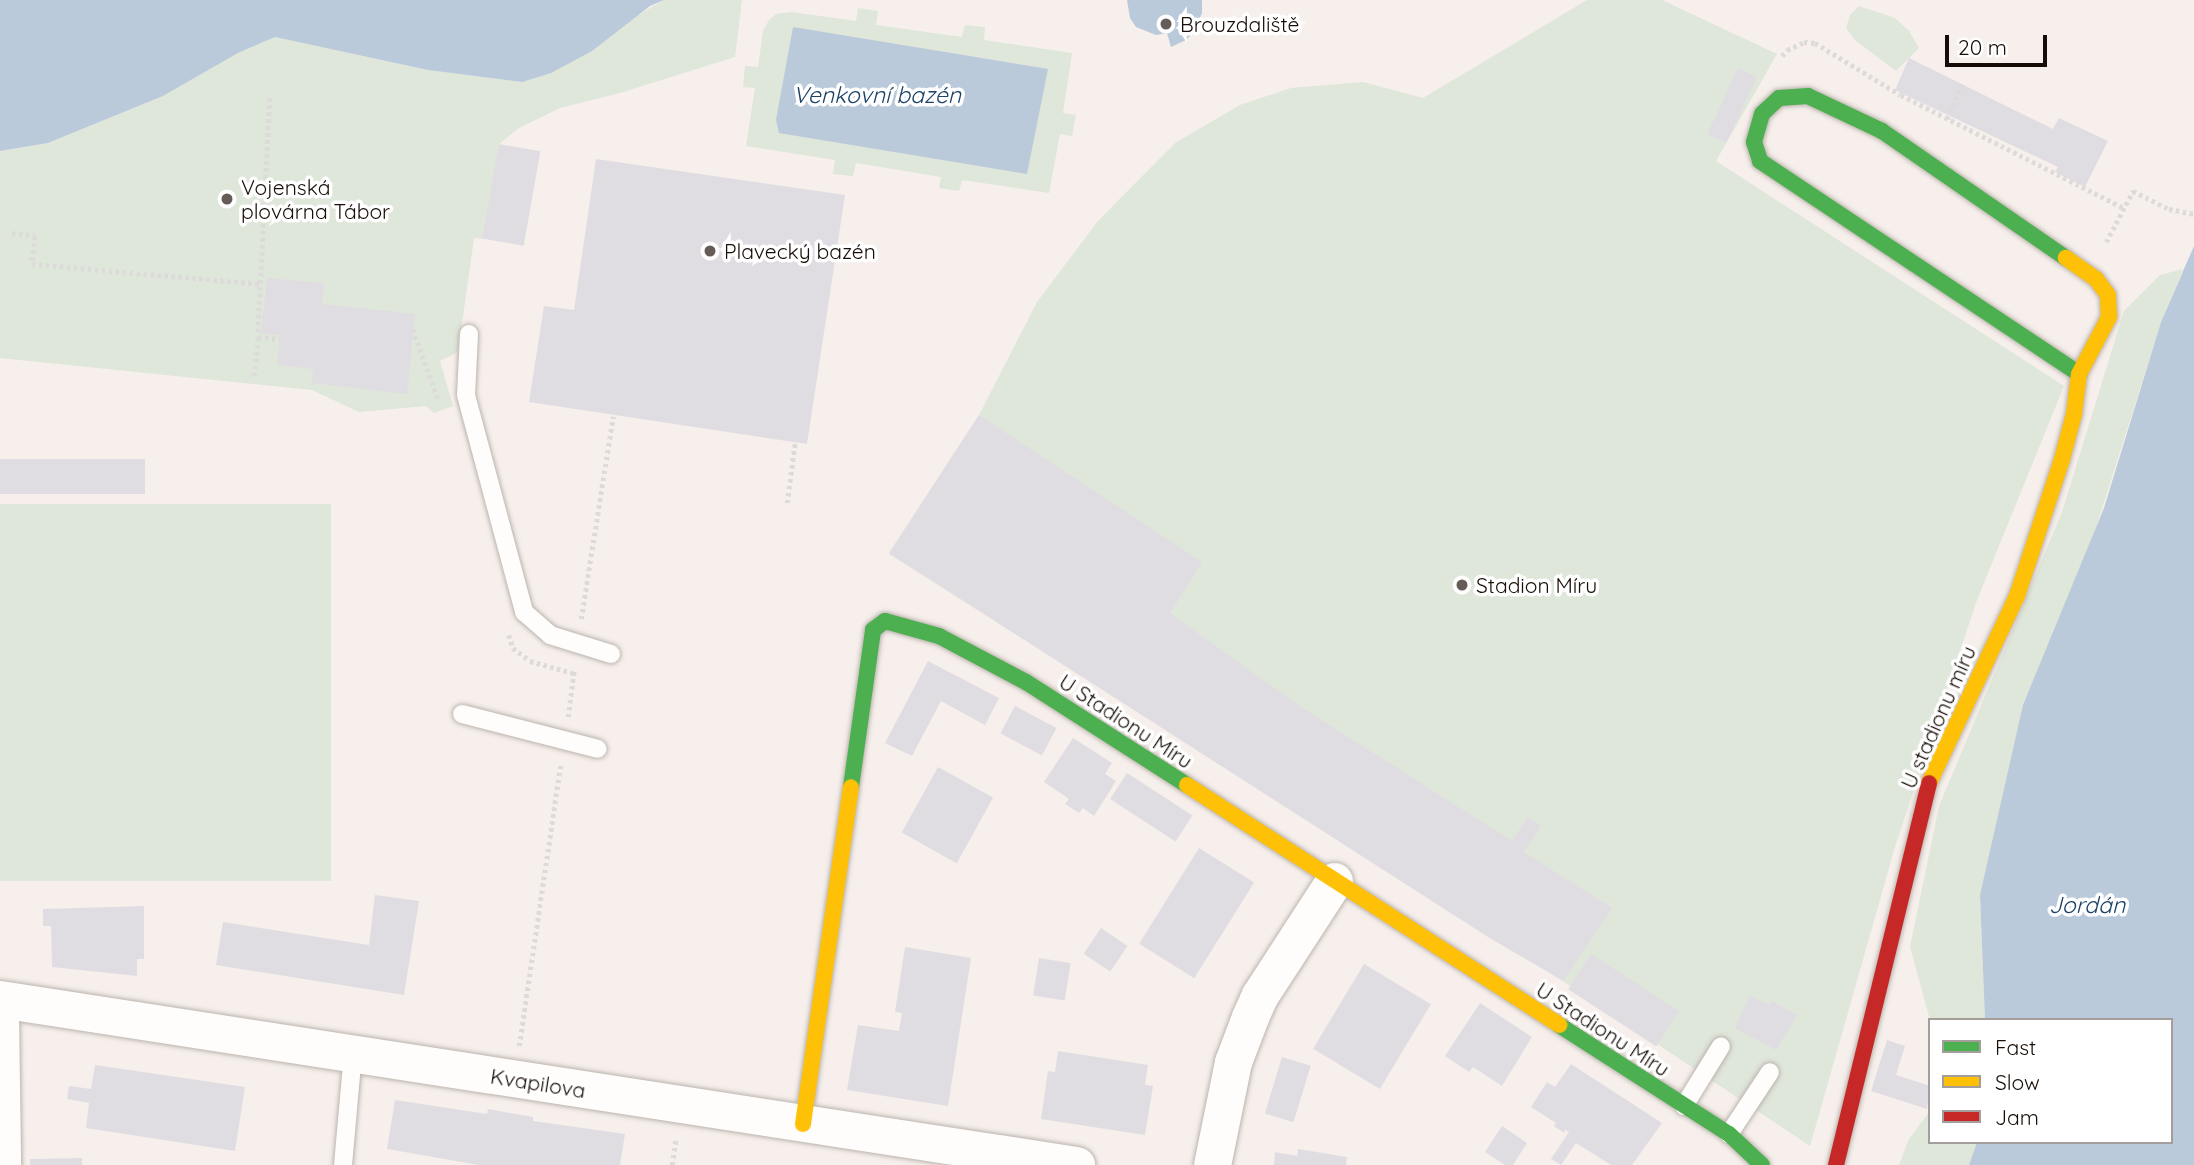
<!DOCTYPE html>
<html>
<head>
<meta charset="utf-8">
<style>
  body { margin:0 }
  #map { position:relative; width:2194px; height:1165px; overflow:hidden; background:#f6efeb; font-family:Quicksand,sans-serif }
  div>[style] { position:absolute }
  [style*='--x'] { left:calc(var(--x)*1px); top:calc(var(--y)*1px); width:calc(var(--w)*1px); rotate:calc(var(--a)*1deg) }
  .green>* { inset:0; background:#dfe6da; transform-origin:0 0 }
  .water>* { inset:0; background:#bbcadb }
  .building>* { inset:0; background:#e0dde2; transform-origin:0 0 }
  .path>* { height:4.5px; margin-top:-2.25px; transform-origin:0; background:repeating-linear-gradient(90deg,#dddbda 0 3.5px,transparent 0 7px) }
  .roads { filter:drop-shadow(0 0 2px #bcb4ae) drop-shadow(0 0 2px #bcb4ae) }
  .lane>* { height:18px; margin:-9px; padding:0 9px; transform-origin:9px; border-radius:9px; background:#fefdfc }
  .street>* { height:37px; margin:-18.5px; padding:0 18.5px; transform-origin:18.5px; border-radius:18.5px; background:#fefdfc }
  .fast>* { height:16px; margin:-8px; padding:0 8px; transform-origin:8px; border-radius:8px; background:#4caf50 }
  .slow>* { height:16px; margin:-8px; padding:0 8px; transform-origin:8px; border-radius:8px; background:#ffc107 }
  .jam>* { height:16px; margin:-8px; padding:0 8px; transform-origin:8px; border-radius:8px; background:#c62828 }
  .dots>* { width:19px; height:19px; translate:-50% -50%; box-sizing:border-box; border:4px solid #fff; border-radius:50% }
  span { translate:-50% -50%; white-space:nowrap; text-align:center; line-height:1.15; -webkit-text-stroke:7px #fff; paint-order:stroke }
  .poi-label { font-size:21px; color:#180d07 }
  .left { translate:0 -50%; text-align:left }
  .street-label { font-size:21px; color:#180d07 }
  .water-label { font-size:23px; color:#1c4266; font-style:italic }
  .legend { position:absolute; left:1928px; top:1018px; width:245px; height:126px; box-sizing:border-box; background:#fff; border:2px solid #a39e9c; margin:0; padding:9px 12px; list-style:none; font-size:21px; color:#180d07 }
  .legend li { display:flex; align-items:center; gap:14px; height:35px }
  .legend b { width:35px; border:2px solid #a39e9c }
  .scale { position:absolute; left:1945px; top:35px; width:102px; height:32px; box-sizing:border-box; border:4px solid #180d07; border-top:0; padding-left:9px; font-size:21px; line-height:24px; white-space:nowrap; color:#180d07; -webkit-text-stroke:5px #fff; paint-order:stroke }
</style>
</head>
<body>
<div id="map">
  <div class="green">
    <div style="clip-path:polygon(664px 0,742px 0,735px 57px,620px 93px,560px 108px,519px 128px,499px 144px,485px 239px,474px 238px,458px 352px,440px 361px,453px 406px,434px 413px,426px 406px,359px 412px,312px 390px,0 358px,0 151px,48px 143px,163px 96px,238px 53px,275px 37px,428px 70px,522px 82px)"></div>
    <div style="clip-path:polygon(1587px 0,1662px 0,1777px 54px,1716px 161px,2064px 386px,1977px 600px,1895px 847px,1810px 1146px,1563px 981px,889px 554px,979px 415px,1037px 302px,1098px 221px,1175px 143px,1240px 105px,1291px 88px,1363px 82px,1423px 98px)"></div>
    <div style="clip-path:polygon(1859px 6px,1895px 18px,1909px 31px,1919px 48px,1896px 71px,1855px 40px,1846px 28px,1850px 15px)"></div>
    <div style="clip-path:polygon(858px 8px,878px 11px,876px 25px,962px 37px,965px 25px,985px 27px,984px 40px,1072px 53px,1063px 113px,1076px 115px,1072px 136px,1060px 134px,1049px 193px,962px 180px,959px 191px,939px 188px,941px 177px,856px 163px,853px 176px,833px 174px,835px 160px,746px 146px,755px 88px,743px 87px,745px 66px,758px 67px,763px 31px,769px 20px,776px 14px,791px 12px,856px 21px)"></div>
    <div style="clip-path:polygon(2183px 269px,2161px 322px,1980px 895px,1985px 1020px,1930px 1020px,1910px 947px,1939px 806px,2062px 512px,2124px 311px,2160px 275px)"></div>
    <div style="left:331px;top:504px;width:377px;height:331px;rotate:90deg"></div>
    <div style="clip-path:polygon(1930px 1111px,1930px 1142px,1977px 1142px,1969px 1165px,1899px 1165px,1909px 1139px)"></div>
  </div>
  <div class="water">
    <div style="clip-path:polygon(0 0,664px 0,650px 6px,592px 51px,551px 73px,522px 82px,428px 70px,275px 37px,238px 53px,163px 96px,48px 143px,0 151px)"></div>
    <div style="clip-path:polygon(1127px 0,1202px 0,1202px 13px,1194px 32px,1186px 40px,1171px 47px,1167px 33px,1156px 35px,1136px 27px,1130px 18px)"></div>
    <div style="clip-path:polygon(793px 27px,1048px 69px,1027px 174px,779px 133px,776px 120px)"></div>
    <div style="clip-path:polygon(2194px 246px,2194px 1165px,1969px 1165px,1977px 1142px,2171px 1142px,2171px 1020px,1985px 1020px,1980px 895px,2023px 705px,2104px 508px,2161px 322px)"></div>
  </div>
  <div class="building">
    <div style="clip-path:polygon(1909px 58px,2053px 129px,2059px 118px,2108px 141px,2085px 187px,2055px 172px,2058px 167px,1895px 90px)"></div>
    <div style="left:1738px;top:68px;width:21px;height:73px;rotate:25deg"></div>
    <div style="left:499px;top:144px;width:42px;height:96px;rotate:10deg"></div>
    <div style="clip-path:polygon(596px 159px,845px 195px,807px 444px,529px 402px,544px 306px,574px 310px)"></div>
    <div style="clip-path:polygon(267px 278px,324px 283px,322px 304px,415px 314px,407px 394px,312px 383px,313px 369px,277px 365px,280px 335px,261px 334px)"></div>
    <div style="clip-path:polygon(979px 415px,1202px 562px,1170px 613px,1298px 705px,1512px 841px,1528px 817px,1541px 826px,1524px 852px,1612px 908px,1563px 981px,1488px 937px,889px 553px)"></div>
    <div style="left:145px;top:459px;width:35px;height:145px;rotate:90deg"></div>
    <div style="clip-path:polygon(928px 661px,999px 698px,985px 725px,941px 701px,912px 756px,885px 743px)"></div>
    <div style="left:1015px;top:706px;width:47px;height:31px;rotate:28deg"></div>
    <div style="clip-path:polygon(1073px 738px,1112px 763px,1105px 774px,1116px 781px,1094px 816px,1083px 808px,1079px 813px,1065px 804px,1069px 799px,1044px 782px)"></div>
    <div style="left:938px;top:767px;width:63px;height:75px;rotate:29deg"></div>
    <div style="left:1127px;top:773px;width:78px;height:31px;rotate:33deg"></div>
    <div style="left:1199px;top:848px;width:65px;height:113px;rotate:32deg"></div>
    <div style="clip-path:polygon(375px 895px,419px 901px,404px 995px,216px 965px,223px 922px,369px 945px)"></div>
    <div style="clip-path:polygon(144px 906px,144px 959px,137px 959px,137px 976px,52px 967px,51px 926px,43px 926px,43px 909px)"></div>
    <div style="left:1101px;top:928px;width:32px;height:31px;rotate:34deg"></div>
    <div style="clip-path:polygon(905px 947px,971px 958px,948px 1106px,847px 1090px,858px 1025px,899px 1031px,902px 1013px,895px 1012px)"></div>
    <div style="left:1591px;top:954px;width:105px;height:42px;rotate:33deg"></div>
    <div style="left:1039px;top:958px;width:32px;height:38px;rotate:9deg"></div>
    <div style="left:1364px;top:964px;width:78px;height:99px;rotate:31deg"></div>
    <div style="clip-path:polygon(1750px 996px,1769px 1005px,1772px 1001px,1797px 1015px,1776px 1050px,1735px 1028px)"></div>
    <div style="clip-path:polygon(1480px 1003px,1532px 1037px,1502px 1086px,1473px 1067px,1469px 1072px,1445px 1056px)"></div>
    <div style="clip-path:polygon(1887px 1040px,1905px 1046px,1896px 1075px,1930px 1086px,1927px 1109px,1871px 1091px)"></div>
    <div style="clip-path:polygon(1058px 1051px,1148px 1065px,1145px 1085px,1153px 1086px,1145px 1135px,1041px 1119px,1048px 1071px,1055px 1072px)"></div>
    <div style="left:1282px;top:1057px;width:30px;height:59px;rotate:17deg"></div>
    <div style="clip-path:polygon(1571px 1064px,1662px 1123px,1632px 1165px,1611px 1165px,1576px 1143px,1561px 1165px,1551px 1159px,1569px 1132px,1565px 1130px,1564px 1133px,1554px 1126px,1556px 1123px,1531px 1107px,1547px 1082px,1555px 1087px)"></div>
    <div style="clip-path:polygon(95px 1065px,245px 1087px,235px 1151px,86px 1128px,89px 1103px,67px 1099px,69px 1086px,91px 1089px)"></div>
    <div style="clip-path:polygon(395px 1100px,487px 1114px,488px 1109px,533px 1117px,533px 1121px,625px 1134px,620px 1165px,479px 1165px,387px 1149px)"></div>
    <div style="clip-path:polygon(1502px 1126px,1527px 1143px,1513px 1165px,1505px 1165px,1485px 1152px)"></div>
    <div style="clip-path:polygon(1298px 1149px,1347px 1157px,1346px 1165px,1274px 1165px,1275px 1152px,1297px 1156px)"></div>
    <div style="clip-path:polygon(82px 1158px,82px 1165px,30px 1165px,30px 1159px)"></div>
  </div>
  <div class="path">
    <div style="--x:1782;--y:56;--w:8;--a:-50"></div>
    <div style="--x:1787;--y:50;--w:19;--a:-25"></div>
    <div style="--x:1804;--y:42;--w:11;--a:5"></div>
    <div style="--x:1815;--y:43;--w:100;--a:31.2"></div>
    <div style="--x:1901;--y:95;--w:250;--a:26.9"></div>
    <div style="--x:270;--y:98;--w:239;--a:92.9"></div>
    <div style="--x:258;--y:337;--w:22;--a:5"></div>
    <div style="--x:1947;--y:119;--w:38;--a:-67"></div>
    <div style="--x:12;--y:233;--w:23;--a:7"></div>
    <div style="--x:35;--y:236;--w:28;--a:96"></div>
    <div style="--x:32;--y:264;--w:230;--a:5"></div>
    <div style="--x:2106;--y:242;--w:58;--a:-62.1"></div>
    <div style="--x:2133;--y:191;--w:40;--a:26.6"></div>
    <div style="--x:2169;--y:209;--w:25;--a:11"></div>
    <div style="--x:413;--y:329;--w:74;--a:70.3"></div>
    <div style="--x:254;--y:376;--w:39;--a:-84"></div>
    <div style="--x:787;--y:503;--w:62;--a:-82.5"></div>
    <div style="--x:581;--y:619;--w:205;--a:-81"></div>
    <div style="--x:509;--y:635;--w:14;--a:73"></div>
    <div style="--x:513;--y:648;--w:21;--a:37"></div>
    <div style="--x:530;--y:661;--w:45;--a:15.6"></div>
    <div style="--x:568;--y:717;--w:47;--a:-82.7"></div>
    <div style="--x:519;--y:1046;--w:286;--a:-81.6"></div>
    <div style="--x:672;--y:1165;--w:27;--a:-82"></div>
  </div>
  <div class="roads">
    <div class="lane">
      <div style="--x:469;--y:334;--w:61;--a:92.8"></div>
      <div style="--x:466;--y:395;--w:225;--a:75"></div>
      <div style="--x:524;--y:612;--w:35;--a:41"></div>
      <div style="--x:550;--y:635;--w:64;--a:17.3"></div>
      <div style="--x:462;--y:714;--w:140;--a:14.4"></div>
      <div style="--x:1684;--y:1106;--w:70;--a:-58.3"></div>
      <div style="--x:1729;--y:1134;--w:74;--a:-56.5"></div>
      <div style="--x:343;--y:1165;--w:112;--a:-84.9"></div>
    </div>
    <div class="street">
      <div style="--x:0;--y:999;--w:1089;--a:8.77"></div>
      <div style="--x:0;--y:1013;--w:152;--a:89.2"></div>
      <div style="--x:1212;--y:1165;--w:105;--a:-78.5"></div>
      <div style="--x:1233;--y:1062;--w:48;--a:-69.3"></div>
      <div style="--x:1250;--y:1017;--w:24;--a:-66"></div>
      <div style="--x:1260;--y:995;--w:136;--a:-57"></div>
    </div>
    <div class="fast">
      <div style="--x:2066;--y:258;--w:224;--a:-145.4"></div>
      <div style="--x:1882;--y:131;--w:82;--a:-154.7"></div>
      <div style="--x:1808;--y:96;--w:29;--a:176"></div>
      <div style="--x:1779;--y:98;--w:23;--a:137"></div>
      <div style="--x:1762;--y:114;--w:29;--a:106"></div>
      <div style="--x:1754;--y:142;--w:20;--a:72"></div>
      <div style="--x:1760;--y:161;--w:384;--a:33.7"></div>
      <div style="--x:851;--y:787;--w:159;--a:-82"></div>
      <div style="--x:873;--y:630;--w:15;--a:-37"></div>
      <div style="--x:885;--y:621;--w:56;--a:15.5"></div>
      <div style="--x:939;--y:636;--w:98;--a:27.9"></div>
      <div style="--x:1026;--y:682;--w:191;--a:32.6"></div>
      <div style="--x:1559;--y:1025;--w:202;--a:32.7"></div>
      <div style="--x:1729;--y:1134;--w:45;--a:43.2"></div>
    </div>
    <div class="slow">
      <div style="--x:1929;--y:783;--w:207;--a:-64.8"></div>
      <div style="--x:2017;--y:596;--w:144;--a:-71.8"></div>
      <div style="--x:2062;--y:459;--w:47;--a:-75.1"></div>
      <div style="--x:2074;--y:414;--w:40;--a:-82.9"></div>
      <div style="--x:2079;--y:374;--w:64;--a:-62.2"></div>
      <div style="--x:2109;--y:317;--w:22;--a:-93"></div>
      <div style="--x:2108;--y:295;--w:20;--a:-127"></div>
      <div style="--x:2096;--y:279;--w:37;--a:-145"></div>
      <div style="--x:1187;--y:785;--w:443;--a:32.8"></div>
      <div style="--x:803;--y:1124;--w:340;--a:-81.9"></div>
    </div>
    <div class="jam">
      <div style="--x:1836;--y:1165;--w:393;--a:-76.3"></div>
    </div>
  </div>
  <div class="dots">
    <div style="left:1166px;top:24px;background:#665c57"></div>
    <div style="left:227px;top:199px;background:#665c57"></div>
    <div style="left:710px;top:251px;background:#665c57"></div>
    <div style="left:1462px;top:585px;background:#665c57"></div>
  </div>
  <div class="poi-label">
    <span class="left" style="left:1180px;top:24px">Brouzdaliště</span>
    <span class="left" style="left:241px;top:199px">Vojenská<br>plovárna Tábor</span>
    <span class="left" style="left:724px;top:251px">Plavecký bazén</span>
    <span class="left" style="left:1476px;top:585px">Stadion Míru</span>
  </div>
  <div class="street-label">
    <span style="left:1938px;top:717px;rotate:-66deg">U stadionu míru</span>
    <span style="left:1126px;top:721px;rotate:33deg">U Stadionu Míru</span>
    <span style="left:1603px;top:1029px;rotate:33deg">U Stadionu Míru</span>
    <span style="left:538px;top:1083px;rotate:9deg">Kvapilova</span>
  </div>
  <div class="water-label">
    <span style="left:877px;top:95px">Venkovní bazén</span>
    <span style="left:2087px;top:905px">Jordán</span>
  </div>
  <ul class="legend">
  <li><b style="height:9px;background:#4caf50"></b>Fast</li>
  <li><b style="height:9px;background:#ffc107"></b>Slow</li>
  <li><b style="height:9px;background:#c62828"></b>Jam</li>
  </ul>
  <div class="scale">20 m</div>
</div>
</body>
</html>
